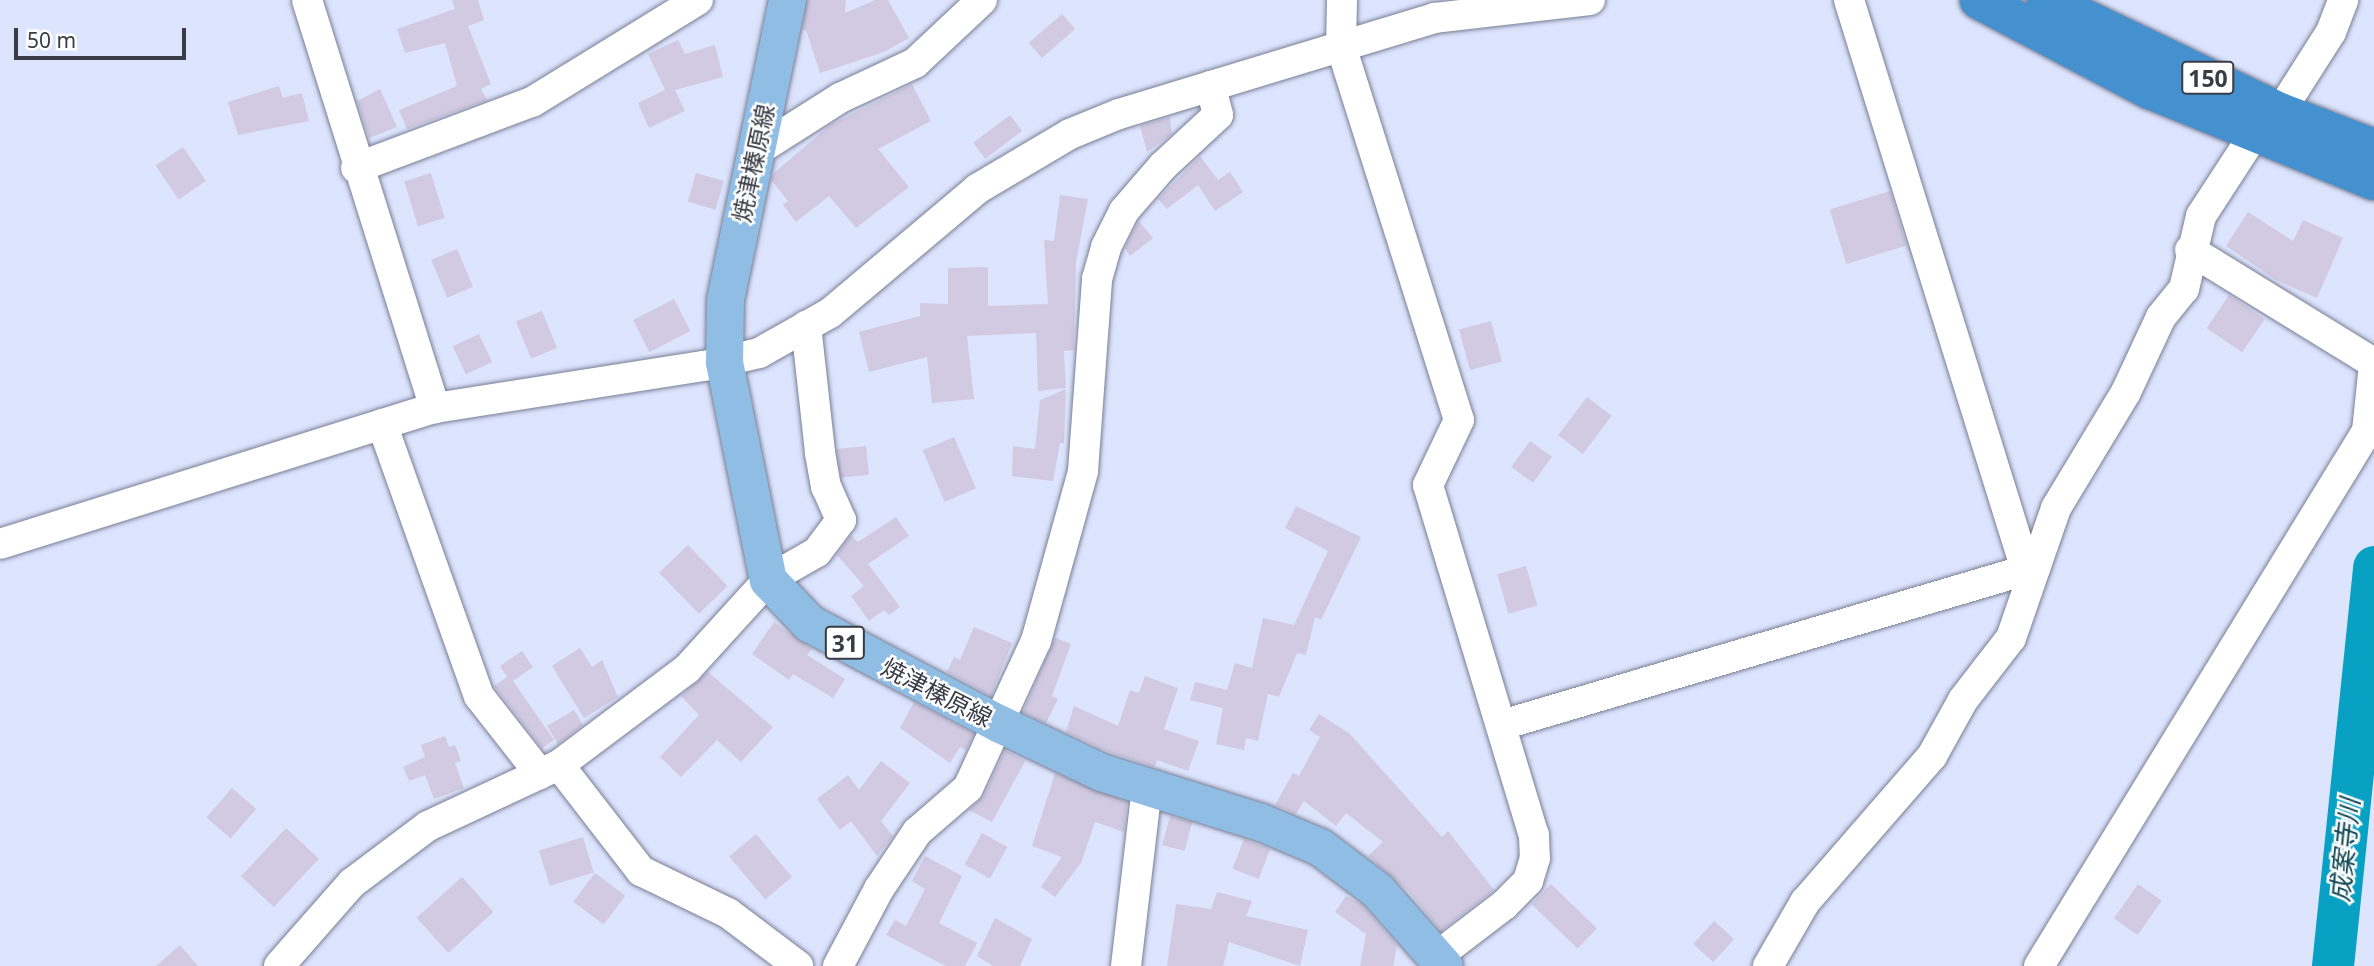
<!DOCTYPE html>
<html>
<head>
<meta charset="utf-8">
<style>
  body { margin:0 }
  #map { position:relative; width:2374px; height:966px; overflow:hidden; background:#dde4fd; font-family:"Noto Sans","Noto Sans JP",sans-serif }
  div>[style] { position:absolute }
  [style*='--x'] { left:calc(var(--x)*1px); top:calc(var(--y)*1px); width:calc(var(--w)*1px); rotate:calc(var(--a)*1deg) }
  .river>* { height:42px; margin:-21px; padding:0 21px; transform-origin:21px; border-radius:21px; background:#09a1c3 }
  .building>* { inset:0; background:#d1cae2; transform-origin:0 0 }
  .roads { filter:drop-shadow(0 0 2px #787e94) drop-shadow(0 0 2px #787e94) }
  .minor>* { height:30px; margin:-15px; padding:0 15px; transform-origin:15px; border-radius:15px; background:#fff }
  .major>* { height:37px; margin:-18.5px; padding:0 18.5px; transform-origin:18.5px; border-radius:18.5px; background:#8fbde3 }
  .highway>* { height:38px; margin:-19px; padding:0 19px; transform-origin:19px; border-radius:19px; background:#4591d0 }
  span { translate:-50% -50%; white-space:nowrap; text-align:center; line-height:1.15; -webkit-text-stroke:5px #fff; paint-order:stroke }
  .shield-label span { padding:2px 5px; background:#fff; border:2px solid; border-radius:5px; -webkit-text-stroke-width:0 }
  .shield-label { font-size:23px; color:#393b45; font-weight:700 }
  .street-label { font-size:24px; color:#393b45 }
  .water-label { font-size:26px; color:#104655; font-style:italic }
  .scale { position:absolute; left:14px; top:28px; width:172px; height:32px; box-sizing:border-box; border:4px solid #393b45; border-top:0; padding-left:9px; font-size:21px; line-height:24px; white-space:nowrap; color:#393b45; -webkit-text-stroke:5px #fff; paint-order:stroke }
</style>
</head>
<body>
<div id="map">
  <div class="river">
    <div style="--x:2333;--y:966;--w:401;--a:-84.1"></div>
  </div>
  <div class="building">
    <div style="clip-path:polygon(452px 0,478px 0,484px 20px,468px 26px,491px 84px,481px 89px,487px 100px,407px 129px,399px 110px,457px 86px,445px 43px,405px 53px,397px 29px,455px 9px)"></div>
    <div style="clip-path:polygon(807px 0,846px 0,845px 13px,875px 0,888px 0,909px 38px,884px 52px,820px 73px,806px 30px,802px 30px)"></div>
    <div style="left:1062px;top:14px;width:20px;height:44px;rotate:49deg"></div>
    <div style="clip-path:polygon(678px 40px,685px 54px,715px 45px,723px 77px,675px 90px,685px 111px,649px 128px,638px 103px,665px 90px,648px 54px)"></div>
    <div style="clip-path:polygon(912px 84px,931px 121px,878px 149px,909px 187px,856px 228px,829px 196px,796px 222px,783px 205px,788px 201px,771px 180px,773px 174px,830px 125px)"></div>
    <div style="clip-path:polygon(279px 86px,283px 98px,302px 93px,309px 121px,238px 135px,228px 102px)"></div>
    <div style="clip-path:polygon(380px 89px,397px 127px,369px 138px,357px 101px)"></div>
    <div style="left:1010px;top:115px;width:20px;height:46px;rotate:53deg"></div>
    <div style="clip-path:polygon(1170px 117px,1172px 134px,1147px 152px,1140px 126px)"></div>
    <div style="left:183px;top:147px;width:41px;height:33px;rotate:56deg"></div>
    <div style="clip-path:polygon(1200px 156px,1218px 180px,1230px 172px,1243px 192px,1215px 211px,1198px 185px,1167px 209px,1158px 199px)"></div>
    <div style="left:431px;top:173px;width:47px;height:28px;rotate:73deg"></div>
    <div style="left:696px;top:173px;width:29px;height:30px;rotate:16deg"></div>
    <div style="left:1890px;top:191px;width:57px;height:63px;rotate:73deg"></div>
    <div style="clip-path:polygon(1060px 195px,1088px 199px,1076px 262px,1074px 350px,1064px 351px,1066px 388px,1038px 391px,1036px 333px,967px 336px,974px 399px,932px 403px,927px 357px,869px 372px,859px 332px,920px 316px,920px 303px,948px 304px,948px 268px,988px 267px,988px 306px,1048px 304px,1044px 240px,1054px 241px)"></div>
    <div style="clip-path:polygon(2248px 212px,2293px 241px,2303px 220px,2343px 238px,2317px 298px,2276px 280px,2226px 246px)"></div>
    <div style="clip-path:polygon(1139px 221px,1153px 238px,1130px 256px,1125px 248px)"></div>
    <div style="left:457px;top:249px;width:41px;height:28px;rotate:67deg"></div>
    <div style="left:2229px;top:295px;width:43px;height:40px;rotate:34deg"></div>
    <div style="left:674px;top:299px;width:36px;height:46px;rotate:63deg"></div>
    <div style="left:542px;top:311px;width:40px;height:28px;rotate:68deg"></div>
    <div style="left:1491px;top:321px;width:42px;height:33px;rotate:75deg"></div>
    <div style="left:479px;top:334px;width:31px;height:29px;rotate:65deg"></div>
    <div style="clip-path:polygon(1066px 389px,1064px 443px,1060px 443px,1053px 481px,1012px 476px,1013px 446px,1035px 449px,1040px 400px)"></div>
    <div style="left:1587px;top:397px;width:31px;height:48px;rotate:37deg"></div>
    <div style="left:954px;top:437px;width:56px;height:34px;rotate:67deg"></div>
    <div style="left:1530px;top:441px;width:27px;height:32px;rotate:36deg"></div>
    <div style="left:866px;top:446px;width:29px;height:29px;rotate:84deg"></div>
    <div style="clip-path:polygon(1296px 506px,1361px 537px,1321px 620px,1315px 617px,1306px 655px,1297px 653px,1279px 697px,1268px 694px,1258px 741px,1246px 738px,1244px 750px,1216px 744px,1223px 708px,1190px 700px,1195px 682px,1227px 690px,1235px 663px,1252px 668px,1263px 618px,1294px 625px,1328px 551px,1285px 528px)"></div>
    <div style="clip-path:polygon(896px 517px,909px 536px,868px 564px,900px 607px,889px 615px,884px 610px,869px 621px,851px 596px,864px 586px,837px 555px,851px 535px,858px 542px)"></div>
    <div style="left:688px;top:545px;width:57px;height:40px;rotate:46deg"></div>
    <div style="left:1526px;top:566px;width:41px;height:30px;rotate:74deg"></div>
    <div style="clip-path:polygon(774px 622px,812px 649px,807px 655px,845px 679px,833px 698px,793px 674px,789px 680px,752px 654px)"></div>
    <div style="clip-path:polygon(974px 627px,1012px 643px,991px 696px,947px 672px,954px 657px,960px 660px)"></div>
    <div style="clip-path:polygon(1055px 638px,1071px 644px,1052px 696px,1058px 699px,1046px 723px,1023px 712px)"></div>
    <div style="clip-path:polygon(580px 648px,592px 667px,602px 660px,618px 697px,584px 718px,552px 666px)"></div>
    <div style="clip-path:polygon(522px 651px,533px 667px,513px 681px,554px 740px,542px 748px,494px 686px,507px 677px,500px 666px)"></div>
    <div style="clip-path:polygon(708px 672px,773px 727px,741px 762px,717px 740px,681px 777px,660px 757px,699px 715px,681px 696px)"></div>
    <div style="clip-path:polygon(1145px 676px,1178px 688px,1164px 729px,1199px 741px,1188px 771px,1157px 760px,1155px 767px,1109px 752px,1066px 732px,1074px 706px,1118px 726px,1130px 690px,1139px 693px)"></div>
    <div style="clip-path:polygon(914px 702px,974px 734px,966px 750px,960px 747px,950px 763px,900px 728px)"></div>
    <div style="clip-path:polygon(574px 710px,583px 725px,558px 744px,547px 726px)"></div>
    <div style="clip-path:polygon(1319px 714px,1350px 734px,1442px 837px,1448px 831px,1494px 890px,1441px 931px,1408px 891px,1368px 856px,1383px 842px,1346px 813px,1336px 826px,1304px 801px,1296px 814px,1275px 805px,1293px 773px,1299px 776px,1320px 737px,1309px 730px)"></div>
    <div style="clip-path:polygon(445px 736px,449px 747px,455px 745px,461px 761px,455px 763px,464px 788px,434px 799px,425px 775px,409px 781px,403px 767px,425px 757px,421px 745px)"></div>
    <div style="clip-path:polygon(1005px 750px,1025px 761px,992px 822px,969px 810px,984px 796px)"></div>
    <div style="clip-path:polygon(881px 761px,910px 783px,881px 821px,893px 836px,877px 856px,851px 821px,840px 830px,817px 799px,848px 775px,859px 790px)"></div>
    <div style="clip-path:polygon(1055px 773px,1127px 802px,1124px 832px,1095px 822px,1081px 863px,1055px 897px,1041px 887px,1062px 857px,1032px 846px)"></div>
    <div style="left:232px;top:788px;width:32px;height:39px;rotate:41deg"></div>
    <div style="left:1170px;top:816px;width:23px;height:30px;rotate:15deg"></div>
    <div style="left:286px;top:828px;width:45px;height:66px;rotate:43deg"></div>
    <div style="left:982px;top:833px;width:29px;height:36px;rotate:29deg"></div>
    <div style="left:756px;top:834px;width:56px;height:35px;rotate:50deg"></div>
    <div style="left:583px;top:837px;width:37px;height:46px;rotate:73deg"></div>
    <div style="left:1244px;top:839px;width:28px;height:32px;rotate:21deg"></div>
    <div style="clip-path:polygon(925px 856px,962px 876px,939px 923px,977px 943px,965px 966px,946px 966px,886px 935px,895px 920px,906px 926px,925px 889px,912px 881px)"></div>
    <div style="left:595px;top:873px;width:38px;height:36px;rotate:37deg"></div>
    <div style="left:462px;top:877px;width:47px;height:61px;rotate:48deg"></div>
    <div style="left:1551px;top:884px;width:64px;height:28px;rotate:44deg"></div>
    <div style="left:2138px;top:884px;width:29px;height:42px;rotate:35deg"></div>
    <div style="clip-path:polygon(1217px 892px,1252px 901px,1246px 916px,1308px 930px,1300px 966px,1229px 942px,1223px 966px,1167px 966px,1176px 904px,1211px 909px)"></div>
    <div style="clip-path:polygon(1346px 896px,1363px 905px,1397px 945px,1393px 966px,1360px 966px,1366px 934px,1335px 912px)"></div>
    <div style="clip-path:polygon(995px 918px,1032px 939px,1020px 966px,993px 966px,977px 956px)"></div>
    <div style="left:1714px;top:921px;width:27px;height:31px;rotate:42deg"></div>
    <div style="clip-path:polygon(180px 945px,198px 966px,156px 966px)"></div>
  </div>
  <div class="roads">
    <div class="minor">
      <div style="--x:307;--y:0;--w:428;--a:72.6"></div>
      <div style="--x:1342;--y:0;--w:46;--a:91.2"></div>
      <div style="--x:1341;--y:46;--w:392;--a:72.5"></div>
      <div style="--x:1459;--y:420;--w:72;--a:115.5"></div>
      <div style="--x:1428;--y:485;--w:366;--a:73.2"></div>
      <div style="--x:1534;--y:835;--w:23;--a:88"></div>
      <div style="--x:1535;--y:858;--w:24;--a:107"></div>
      <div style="--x:1528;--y:881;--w:34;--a:135"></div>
      <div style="--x:1504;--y:905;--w:86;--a:142.6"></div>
      <div style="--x:1849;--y:0;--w:597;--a:72.75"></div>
      <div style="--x:2026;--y:570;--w:10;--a:-17"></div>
      <div style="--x:2280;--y:112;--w:95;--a:-57.5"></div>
      <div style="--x:2331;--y:32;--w:34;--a:-69"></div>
      <div style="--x:755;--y:152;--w:101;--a:-32.4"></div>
      <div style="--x:840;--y:98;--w:83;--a:-25"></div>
      <div style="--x:915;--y:63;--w:92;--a:-43.2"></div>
      <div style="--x:356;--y:168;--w:188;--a:-20.6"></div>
      <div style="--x:532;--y:102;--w:195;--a:-31.6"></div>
      <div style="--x:2190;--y:250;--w:216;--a:31.6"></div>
      <div style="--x:382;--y:424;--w:289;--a:70.4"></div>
      <div style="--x:479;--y:696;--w:99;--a:52"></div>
      <div style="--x:0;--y:544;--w:456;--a:-17.4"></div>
      <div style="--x:435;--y:408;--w:272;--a:-8.9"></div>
      <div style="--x:704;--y:366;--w:57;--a:-13.3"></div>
      <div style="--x:759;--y:353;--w:81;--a:-29.4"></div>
      <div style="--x:830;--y:313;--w:192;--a:-40.1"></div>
      <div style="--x:977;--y:189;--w:108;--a:-30.6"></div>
      <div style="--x:1070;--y:134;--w:53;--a:-22.2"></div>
      <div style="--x:1119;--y:114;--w:330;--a:-16.9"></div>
      <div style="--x:1435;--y:18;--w:156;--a:-6.6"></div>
      <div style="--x:1502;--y:725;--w:546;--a:-16.48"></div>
      <div style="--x:559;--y:765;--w:134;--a:52.3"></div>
      <div style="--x:641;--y:871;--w:97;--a:25.8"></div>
      <div style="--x:728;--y:913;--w:88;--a:37.1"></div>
      <div style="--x:279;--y:966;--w:111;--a:-48.7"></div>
      <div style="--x:352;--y:883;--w:95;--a:-36.9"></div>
      <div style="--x:428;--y:826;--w:145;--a:-25"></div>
      <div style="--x:559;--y:765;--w:160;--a:-36.9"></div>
      <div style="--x:687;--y:669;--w:120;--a:-47.7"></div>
      <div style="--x:768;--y:580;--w:56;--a:-29.7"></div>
      <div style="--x:817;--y:552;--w:40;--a:-53"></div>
      <div style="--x:841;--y:520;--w:36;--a:-114"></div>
      <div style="--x:826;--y:487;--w:36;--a:-100"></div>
      <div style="--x:820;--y:452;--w:127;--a:-96.3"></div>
      <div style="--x:838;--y:966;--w:87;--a:-62"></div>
      <div style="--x:879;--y:889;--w:69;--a:-56.3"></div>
      <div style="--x:917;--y:832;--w:67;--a:-40.8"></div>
      <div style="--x:968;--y:788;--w:162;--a:-65.2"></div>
      <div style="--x:1036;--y:641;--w:176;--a:-74.5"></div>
      <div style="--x:1083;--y:471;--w:193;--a:-85.8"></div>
      <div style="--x:1097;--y:279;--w:33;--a:-74"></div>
      <div style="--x:1106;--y:247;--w:40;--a:-63.4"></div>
      <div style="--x:1124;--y:211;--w:60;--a:-49.1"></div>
      <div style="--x:1163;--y:166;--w:75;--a:-42.8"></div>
      <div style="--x:1218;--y:115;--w:30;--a:-104"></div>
      <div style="--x:1126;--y:966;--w:181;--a:-83.3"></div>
      <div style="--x:1768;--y:966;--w:74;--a:-60"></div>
      <div style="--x:1805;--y:902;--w:194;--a:-49"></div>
      <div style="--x:1932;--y:756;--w:64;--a:-61"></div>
      <div style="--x:1963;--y:700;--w:78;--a:-52.3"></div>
      <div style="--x:2011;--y:638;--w:138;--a:-70.9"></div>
      <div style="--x:2056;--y:508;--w:135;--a:-58.9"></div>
      <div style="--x:2126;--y:392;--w:83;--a:-65"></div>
      <div style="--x:2161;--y:317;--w:36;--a:-51"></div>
      <div style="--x:2184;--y:289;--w:75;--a:-76.9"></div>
      <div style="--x:2201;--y:216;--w:95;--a:-57"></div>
      <div style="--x:2039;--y:966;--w:628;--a:-58.49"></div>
      <div style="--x:2367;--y:431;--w:67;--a:-84"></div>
    </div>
    <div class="major">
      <div style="--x:787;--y:0;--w:306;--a:101.7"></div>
      <div style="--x:725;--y:300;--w:62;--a:90.9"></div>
      <div style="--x:724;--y:362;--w:222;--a:78.6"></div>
      <div style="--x:768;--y:580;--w:59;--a:46.4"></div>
      <div style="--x:809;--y:623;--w:216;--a:27.9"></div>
      <div style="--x:1000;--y:724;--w:112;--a:25.4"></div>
      <div style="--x:1101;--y:772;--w:168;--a:17.4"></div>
      <div style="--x:1261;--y:822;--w:64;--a:23"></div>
      <div style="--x:1320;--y:847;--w:71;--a:37"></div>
      <div style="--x:1377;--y:890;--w:101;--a:48.6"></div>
    </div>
    <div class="highway">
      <div style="--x:1979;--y:0;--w:193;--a:27.8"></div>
      <div style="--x:2150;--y:90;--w:242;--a:22.1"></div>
      <div style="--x:2046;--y:0;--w:259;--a:25.6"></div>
      <div style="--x:2280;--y:112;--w:101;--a:21"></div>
    </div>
  </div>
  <div class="shield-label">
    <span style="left:2208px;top:78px">150</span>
    <span style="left:845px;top:643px">31</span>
  </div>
  <div class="street-label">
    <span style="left:753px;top:163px;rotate:-78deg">焼津榛原線</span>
    <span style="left:937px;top:692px;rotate:27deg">焼津榛原線</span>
  </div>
  <div class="water-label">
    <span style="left:2345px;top:850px;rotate:-84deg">成案寺川</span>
  </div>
  <div class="scale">50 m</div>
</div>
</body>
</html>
